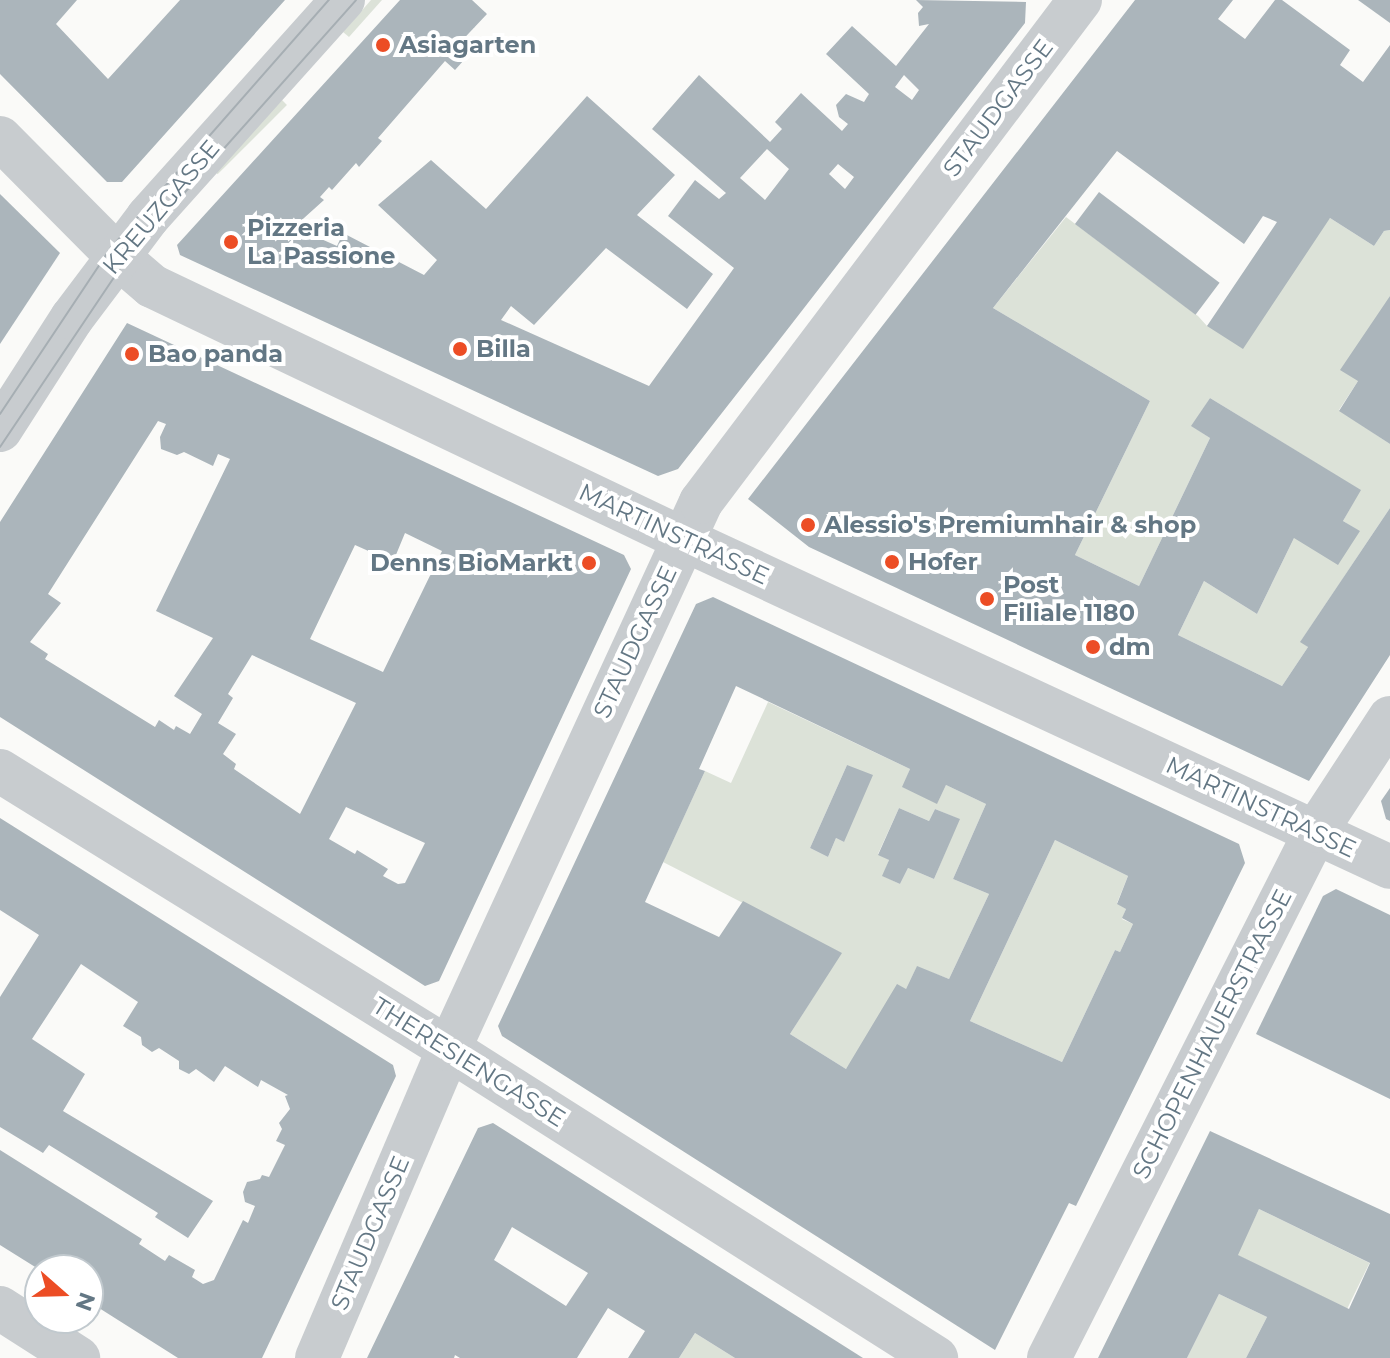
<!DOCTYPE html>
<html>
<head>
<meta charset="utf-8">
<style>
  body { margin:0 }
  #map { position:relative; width:1390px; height:1358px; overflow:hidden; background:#fafaf8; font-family:Montserrat,sans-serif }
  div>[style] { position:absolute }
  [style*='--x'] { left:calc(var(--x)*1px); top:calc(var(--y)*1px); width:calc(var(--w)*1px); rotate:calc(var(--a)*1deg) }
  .green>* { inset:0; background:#dce2d8; transform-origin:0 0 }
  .building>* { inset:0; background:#abb5bb; transform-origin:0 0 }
  .minor>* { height:44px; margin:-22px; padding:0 22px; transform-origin:22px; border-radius:22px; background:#c8cccf }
  .tram>* { height:2px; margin:-1px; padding:0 1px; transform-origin:1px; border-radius:1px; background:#a6aeb3 }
  .dots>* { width:22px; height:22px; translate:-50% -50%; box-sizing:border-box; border:4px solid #fff; border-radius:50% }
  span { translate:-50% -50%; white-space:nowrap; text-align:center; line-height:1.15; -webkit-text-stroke:8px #fff; paint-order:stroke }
  .poi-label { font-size:24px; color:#637784; font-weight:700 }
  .left { translate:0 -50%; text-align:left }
  .right { translate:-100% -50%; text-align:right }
  .street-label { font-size:24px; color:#637784 }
  .north { position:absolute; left:24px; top:1254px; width:80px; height:80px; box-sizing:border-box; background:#fff; border:2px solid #c1c9ce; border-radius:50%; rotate:110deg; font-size:22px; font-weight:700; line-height:32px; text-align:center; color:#637784 }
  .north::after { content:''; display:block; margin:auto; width:28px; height:36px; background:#ec4d25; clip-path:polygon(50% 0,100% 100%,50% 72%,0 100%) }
</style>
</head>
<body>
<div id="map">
  <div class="green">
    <div style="clip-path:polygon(371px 0,382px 0,349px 37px,343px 32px)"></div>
    <div style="left:282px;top:100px;width:7px;height:98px;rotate:45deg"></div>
    <div style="clip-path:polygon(1066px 217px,1198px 316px,1207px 326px,1330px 218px,1374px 246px,1384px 231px,1390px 230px,1390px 296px,1358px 381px,1339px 410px,1390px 444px,1390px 508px,1301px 641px,1308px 647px,1282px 686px,1178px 635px,1204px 581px,1257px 614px,1294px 538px,1359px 531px,1343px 521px,1360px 490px,1210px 398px,1192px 426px,1210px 438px,1139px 586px,1075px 555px,1150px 401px,993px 308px)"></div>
    <div style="clip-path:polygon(evenodd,768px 702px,910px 769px,903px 787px,937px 803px,946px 785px,986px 804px,953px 879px,989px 894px,949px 979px,917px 967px,906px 989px,846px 1069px,790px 1034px,841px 953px,663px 862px,705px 771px,731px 783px,768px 702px,847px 765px,844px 842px,836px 838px,828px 857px,810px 848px,847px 765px,768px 702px,899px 808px,929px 821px,935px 809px,959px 819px,934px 879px,908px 868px,900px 884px,883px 876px,889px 860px,878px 854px,899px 808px)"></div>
    <div style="clip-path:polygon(1055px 840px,1128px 876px,1117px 903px,1126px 909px,1122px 919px,1133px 924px,1120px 952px,1115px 950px,1062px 1062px,970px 1021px)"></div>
    <div style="left:1259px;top:1209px;width:123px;height:51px;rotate:26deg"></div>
    <div style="clip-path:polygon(1219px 1294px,1267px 1317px,1246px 1358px,1187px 1358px)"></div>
    <div style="clip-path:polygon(695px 1333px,735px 1358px,679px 1358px)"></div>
  </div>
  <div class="building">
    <div style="clip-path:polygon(0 0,77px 0,56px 24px,108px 79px,180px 0,285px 0,122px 182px,107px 182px,0 74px)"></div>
    <div style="clip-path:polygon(evenodd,400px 0,472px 0,487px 14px,453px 50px,464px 60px,455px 70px,445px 61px,378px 138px,382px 141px,359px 167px,356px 163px,332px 190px,329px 187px,320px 197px,324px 200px,294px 227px,337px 246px,343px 233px,424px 275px,437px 260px,378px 205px,431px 160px,486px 209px,587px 96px,675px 175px,637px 215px,713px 274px,687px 309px,606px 248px,534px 325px,511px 306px,501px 320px,649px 386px,734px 268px,668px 216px,695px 180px,719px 199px,726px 193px,652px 129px,699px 75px,770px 142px,782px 129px,775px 122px,801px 93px,842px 131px,848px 124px,839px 117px,836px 105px,846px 94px,864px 102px,869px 94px,826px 54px,852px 26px,896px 66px,929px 24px,919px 26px,918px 13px,923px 7px,916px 0,1026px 2px,1025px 23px,787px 330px,678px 469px,658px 476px,180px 255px,177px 245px,400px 0,904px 75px,919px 90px,912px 100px,895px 87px,904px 75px,400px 0,767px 149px,789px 169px,765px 200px,740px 178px,767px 149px,400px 0,838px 164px,854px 177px,845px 189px,829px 174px,838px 164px)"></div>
    <div style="clip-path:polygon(1135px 0,1233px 0,1218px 19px,1245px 39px,1275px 0,1282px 0,1350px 50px,1340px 65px,1363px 82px,1390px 45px,1390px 230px,1384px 231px,1374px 246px,1330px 218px,1243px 349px,1207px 326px,1277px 222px,1263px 216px,1244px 244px,1117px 151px,993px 308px,1150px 401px,1075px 555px,1139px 586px,1210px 438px,1191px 426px,1210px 398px,1361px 490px,1343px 521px,1360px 531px,1338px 565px,1294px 538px,1257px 614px,1204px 581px,1178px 635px,1282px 686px,1308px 647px,1300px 642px,1390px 508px,1390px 655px,1309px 781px,809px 547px,748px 499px)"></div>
    <div style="clip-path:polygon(1358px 0,1390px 0,1390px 23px)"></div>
    <div style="left:1099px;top:192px;width:151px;height:40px;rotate:37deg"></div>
    <div style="clip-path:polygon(0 194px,60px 253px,0 344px)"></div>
    <div style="clip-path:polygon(1390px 296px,1390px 444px,1339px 411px,1358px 381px,1340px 370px)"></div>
    <div style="clip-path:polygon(evenodd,127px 323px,624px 555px,631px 569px,439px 981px,425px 986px,0 717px,0 522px,127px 323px,158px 421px,166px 424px,160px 437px,161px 449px,177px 455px,184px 452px,213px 466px,218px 454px,230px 459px,156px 611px,213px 638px,174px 696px,202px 714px,190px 734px,176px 726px,174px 730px,159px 720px,155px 727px,45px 659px,48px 654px,30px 642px,61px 603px,48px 594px,158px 421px,127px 323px,405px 533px,442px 551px,383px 672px,310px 639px,355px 545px,393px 562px,405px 533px,127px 323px,252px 655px,356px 703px,300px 814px,234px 769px,236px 764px,223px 754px,236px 734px,218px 723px,233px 698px,228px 694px,252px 655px,127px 323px,346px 807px,425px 843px,405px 883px,398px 884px,383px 876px,388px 869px,357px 850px,355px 854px,329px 839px,346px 807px)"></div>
    <div style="clip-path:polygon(evenodd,713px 597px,1239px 844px,1245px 863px,1076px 1206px,1069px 1203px,995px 1350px,502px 1036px,498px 1026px,696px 604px,713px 597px,736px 686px,910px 769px,902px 787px,937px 804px,946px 785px,986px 804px,953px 879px,989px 894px,949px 979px,917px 966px,906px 989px,897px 984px,846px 1069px,790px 1034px,842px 953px,743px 901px,719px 937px,645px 902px,705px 771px,699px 769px,736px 686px,713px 597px,1055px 840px,1128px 876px,1117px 904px,1126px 909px,1122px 918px,1133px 924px,1120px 952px,1115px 950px,1062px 1062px,970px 1021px,1055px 840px)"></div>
    <div style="clip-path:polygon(847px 765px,873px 775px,844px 842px,836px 838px,828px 857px,810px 848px)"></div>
    <div style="clip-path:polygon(1390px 788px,1390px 821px,1386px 819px,1381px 801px)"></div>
    <div style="clip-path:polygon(899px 808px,929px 821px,935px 809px,960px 819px,934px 879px,908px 868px,900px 884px,882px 876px,889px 860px,878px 855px)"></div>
    <div style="clip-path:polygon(0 818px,393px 1065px,396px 1076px,262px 1358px,178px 1358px,88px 1301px,88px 1270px,40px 1270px,0 1245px,0 1150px,142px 1239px,139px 1244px,165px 1261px,169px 1255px,195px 1270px,192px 1277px,203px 1284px,214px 1280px,243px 1220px,248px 1223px,255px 1206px,245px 1202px,243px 1192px,247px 1182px,260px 1179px,262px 1175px,269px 1177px,285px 1145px,276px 1141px,282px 1129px,279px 1123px,290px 1109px,285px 1096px,288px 1095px,261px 1080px,258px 1087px,225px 1066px,214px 1082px,196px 1069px,189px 1074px,179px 1069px,179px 1061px,159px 1048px,152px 1052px,142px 1045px,141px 1037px,123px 1026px,138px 1002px,81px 964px,32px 1039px,85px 1074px,63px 1111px,213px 1201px,188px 1238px,155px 1217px,158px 1213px,49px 1145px,43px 1153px,0 1127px,0 997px,39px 935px,0 910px)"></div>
    <div style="clip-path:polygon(1336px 889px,1390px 915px,1390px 1099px,1256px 1034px,1323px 896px)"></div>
    <div style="clip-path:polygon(evenodd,493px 1123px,732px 1275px,863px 1358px,735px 1358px,695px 1333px,679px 1358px,628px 1358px,645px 1331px,608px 1308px,577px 1358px,460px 1358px,455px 1355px,454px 1358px,367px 1358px,478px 1128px,493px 1123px,512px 1227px,588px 1273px,566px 1306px,494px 1260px,512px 1227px)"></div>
    <div style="clip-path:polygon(evenodd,1210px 1131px,1390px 1214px,1390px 1358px,1246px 1358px,1267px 1317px,1219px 1294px,1187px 1358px,1098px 1358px,1210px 1131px,1259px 1209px,1370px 1263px,1349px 1309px,1238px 1255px,1259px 1209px)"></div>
  </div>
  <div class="minor">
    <div style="--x:0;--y:138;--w:166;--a:45.2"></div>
    <div style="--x:117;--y:256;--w:46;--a:40.6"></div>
    <div style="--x:152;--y:286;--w:588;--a:25.48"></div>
    <div style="--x:683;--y:539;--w:779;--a:24.89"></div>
    <div style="--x:0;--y:430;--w:133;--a:-57.3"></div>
    <div style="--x:72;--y:318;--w:126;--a:-53"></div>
    <div style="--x:148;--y:217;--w:292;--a:-48.1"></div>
    <div style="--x:0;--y:771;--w:528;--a:31.76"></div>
    <div style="--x:449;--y:1049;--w:577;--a:32.4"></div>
    <div style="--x:0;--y:1308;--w:93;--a:32.7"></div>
    <div style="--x:317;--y:1358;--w:336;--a:-66.9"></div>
    <div style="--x:449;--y:1049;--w:602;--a:-65.26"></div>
    <div style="--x:701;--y:502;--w:629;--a:-52.95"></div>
    <div style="--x:1049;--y:1358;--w:591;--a:-63.13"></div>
    <div style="--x:1316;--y:831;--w:135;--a:-56.8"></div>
  </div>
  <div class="tram">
    <div style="--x:0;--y:414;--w:198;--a:-56.3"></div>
    <div style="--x:110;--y:249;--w:332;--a:-48.7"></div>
    <div style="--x:0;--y:447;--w:231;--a:-56.1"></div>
    <div style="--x:129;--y:255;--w:341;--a:-48.3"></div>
  </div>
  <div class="dots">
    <div style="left:383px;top:45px;background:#ec4d25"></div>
    <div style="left:231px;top:242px;background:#ec4d25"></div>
    <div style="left:460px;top:349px;background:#ec4d25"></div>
    <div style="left:132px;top:354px;background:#ec4d25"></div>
    <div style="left:808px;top:525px;background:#ec4d25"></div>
    <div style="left:892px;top:562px;background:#ec4d25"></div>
    <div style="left:589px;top:563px;background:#ec4d25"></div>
    <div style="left:987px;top:599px;background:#ec4d25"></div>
    <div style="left:1093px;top:647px;background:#ec4d25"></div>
  </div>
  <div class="poi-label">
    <span class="left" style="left:399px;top:45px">Asiagarten</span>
    <span class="left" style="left:247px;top:242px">Pizzeria<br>La Passione</span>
    <span class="left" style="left:476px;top:349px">Billa</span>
    <span class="left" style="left:148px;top:354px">Bao panda</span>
    <span class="left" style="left:824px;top:525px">Alessio's Premiumhair &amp; shop</span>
    <span class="left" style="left:908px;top:562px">Hofer</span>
    <span class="right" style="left:573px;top:563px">Denns BioMarkt</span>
    <span class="left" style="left:1003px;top:599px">Post<br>Filiale 1180</span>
    <span class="left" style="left:1109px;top:647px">dm</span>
  </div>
  <div class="street-label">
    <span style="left:998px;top:108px;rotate:-53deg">STAUDGASSE</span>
    <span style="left:161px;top:207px;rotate:-50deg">KREUZGASSE</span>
    <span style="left:674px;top:534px;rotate:25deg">MARTINSTRASSE</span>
    <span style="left:635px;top:642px;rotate:-65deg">STAUDGASSE</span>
    <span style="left:1261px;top:807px;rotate:25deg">MARTINSTRASSE</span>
    <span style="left:1212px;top:1034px;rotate:-63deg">SCHOPENHAUERSTRASSE</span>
    <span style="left:469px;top:1062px;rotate:32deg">THERESIENGASSE</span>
    <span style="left:370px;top:1233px;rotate:-67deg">STAUDGASSE</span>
  </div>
  <div class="north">N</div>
</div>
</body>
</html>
